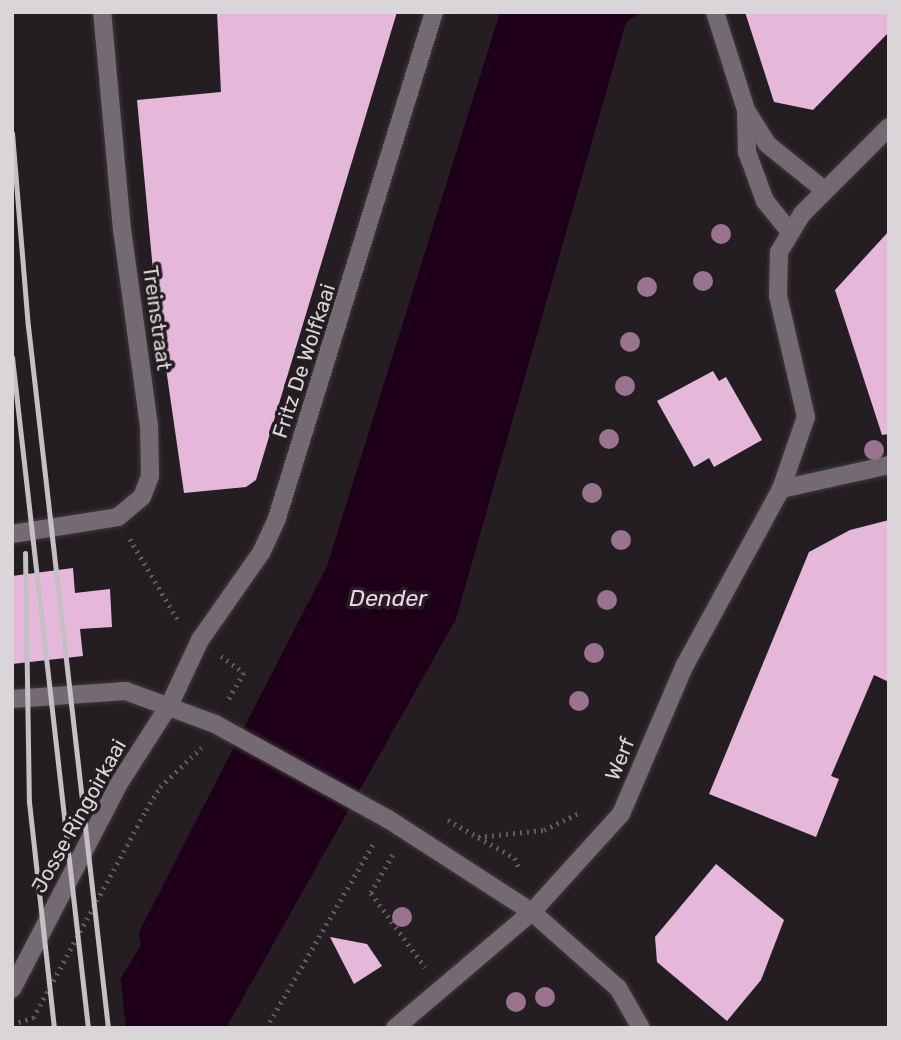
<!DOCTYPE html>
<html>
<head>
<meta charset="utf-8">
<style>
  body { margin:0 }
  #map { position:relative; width:901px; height:1040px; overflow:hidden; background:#241e22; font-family:Rubik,sans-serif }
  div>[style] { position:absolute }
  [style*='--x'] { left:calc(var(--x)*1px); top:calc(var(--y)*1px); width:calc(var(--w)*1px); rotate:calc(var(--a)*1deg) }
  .water>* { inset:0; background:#1e0118 }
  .pier>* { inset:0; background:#241e22 }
  .building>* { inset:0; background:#e5b8d9 }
  .path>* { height:4.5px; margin-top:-2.25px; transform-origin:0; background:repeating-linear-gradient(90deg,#605b5f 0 2px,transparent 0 7px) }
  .roads { filter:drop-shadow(0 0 2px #3e393d) drop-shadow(0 0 2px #3e393d) }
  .street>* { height:18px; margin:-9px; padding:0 9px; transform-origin:9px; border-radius:9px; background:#736b71 }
  .secondary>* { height:18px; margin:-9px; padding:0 9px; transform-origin:9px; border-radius:9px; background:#736b71 }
  .rail>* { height:5px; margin:-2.5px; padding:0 2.5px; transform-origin:2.5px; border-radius:2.5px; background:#c4c0c3 }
  .trees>* { width:20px; height:20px; margin:-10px; border-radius:50%; background:#9a738f }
  span { translate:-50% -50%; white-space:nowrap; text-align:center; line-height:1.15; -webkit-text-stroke:7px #241e22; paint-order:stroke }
  .street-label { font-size:21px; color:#d9d5d8 }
  .water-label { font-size:23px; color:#f8d0ed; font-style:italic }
  .frame { position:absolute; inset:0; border:14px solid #d9d5d8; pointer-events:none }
</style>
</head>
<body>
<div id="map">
  <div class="water">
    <div style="clip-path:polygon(500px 12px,644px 12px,626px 22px,456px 619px,226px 1028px,91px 1028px,141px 945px,139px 932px,327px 566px)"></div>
  </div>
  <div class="pier">
    <div style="clip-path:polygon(120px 974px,126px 1028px,88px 1028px,88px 1026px)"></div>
  </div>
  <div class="building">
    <div style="clip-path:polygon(217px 12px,397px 12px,256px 480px,246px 487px,184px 493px,155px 292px,137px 100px,221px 92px)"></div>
    <div style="clip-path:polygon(745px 12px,889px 12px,889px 32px,813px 110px,774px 102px)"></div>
    <div style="clip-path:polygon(889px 231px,889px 434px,882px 435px,835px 290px)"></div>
    <div style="clip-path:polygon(713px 371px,719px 381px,726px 377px,762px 440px,714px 467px,709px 458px,694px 467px,657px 401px)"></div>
    <div style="clip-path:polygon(889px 520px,889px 682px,874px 675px,831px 776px,839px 779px,816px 837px,709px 794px,809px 552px,850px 530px)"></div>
    <div style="clip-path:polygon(73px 568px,75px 593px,110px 589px,112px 627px,80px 629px,83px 656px,12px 664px,12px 576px)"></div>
    <div style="clip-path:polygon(716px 864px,784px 920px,761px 980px,727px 1021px,657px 962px,655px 937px)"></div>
    <div style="clip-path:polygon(330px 937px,367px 944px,382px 966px,354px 984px)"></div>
  </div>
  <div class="path">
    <div style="--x:130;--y:539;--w:96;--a:59.4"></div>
    <div style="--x:221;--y:656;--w:29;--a:36"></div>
    <div style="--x:244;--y:673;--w:32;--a:120"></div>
    <div style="--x:448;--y:820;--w:77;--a:29.6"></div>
    <div style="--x:515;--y:858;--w:12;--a:70"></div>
    <div style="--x:478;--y:837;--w:66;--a:-6.1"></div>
    <div style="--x:544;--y:830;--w:41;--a:-25.9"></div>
    <div style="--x:393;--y:855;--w:44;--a:120.1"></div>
    <div style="--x:371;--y:893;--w:92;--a:53.9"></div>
    <div style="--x:12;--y:1024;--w:22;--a:-16"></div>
    <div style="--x:33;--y:1018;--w:237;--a:-61.5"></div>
    <div style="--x:146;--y:810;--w:27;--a:-59"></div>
    <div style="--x:160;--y:787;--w:57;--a:-43.6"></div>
    <div style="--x:266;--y:1028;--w:213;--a:-59.8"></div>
  </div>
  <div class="roads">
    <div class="street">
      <div style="--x:715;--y:12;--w:103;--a:72.4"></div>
      <div style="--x:746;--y:110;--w:40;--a:58"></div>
      <div style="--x:767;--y:144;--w:73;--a:38.9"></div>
      <div style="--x:746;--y:110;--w:42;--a:88.6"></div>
      <div style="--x:747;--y:152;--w:52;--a:69.8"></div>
      <div style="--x:765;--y:201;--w:40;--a:51"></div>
      <div style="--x:781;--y:489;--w:111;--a:-12.5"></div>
      <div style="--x:12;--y:534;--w:107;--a:-9.1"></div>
      <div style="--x:118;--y:517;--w:31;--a:-40"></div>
      <div style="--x:142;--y:497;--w:22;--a:-69"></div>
      <div style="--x:150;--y:476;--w:50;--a:-91.1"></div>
      <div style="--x:149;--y:426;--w:198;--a:-97.8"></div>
      <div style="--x:122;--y:230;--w:219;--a:-95.2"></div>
      <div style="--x:12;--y:989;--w:230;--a:-62.5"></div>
      <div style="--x:118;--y:785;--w:96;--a:-57.3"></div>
      <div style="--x:170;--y:704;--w:71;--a:-64.9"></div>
      <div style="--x:200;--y:640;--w:106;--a:-55"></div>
      <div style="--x:261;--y:553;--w:38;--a:-65"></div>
      <div style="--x:277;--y:518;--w:530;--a:-72.76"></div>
      <div style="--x:395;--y:1028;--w:180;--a:-40.3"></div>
    </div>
    <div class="secondary">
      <div style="--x:12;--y:699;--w:114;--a:-4"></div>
      <div style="--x:126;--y:691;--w:95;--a:20.3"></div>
      <div style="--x:215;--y:724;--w:197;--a:28.8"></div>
      <div style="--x:388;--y:819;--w:171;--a:32.9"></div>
      <div style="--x:532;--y:912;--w:115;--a:41.5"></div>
      <div style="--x:618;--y:988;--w:46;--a:60.1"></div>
      <div style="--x:532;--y:912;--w:132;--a:-47.8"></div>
      <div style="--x:621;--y:814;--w:162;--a:-66.8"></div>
      <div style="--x:685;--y:665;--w:200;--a:-61.4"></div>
      <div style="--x:781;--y:489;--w:76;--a:-70.9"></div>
      <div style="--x:806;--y:417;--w:124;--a:-103"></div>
      <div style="--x:778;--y:296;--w:44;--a:-88.7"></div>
      <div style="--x:779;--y:252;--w:44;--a:-58.8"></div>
      <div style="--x:802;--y:214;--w:123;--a:-45"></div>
    </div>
  </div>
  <div class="rail">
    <div style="--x:12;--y:133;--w:194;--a:85.3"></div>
    <div style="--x:28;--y:326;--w:707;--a:83.5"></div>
    <div style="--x:12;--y:357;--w:675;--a:83.54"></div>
    <div style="--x:25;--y:553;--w:249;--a:89.1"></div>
    <div style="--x:29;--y:802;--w:227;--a:83.7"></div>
  </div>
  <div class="trees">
    <div style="left:721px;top:234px"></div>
    <div style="left:703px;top:281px"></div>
    <div style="left:647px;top:287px"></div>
    <div style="left:630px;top:342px"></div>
    <div style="left:625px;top:386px"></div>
    <div style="left:609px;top:439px"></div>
    <div style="left:874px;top:450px"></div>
    <div style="left:592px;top:493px"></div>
    <div style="left:621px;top:540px"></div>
    <div style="left:607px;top:600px"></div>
    <div style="left:594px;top:653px"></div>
    <div style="left:579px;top:701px"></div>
    <div style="left:402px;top:917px"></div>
    <div style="left:545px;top:997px"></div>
    <div style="left:516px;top:1002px"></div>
  </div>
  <div class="street-label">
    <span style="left:157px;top:318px;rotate:82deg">Treinstraat</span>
    <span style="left:304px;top:361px;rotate:-72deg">Fritz De Wolfkaai</span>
    <span style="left:620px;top:759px;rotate:-67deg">Werf</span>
    <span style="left:79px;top:816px;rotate:-61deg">Josse Ringoirkaai</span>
  </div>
  <div class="water-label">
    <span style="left:388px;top:598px">Dender</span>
  </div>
  <div class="frame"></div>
</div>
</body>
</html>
